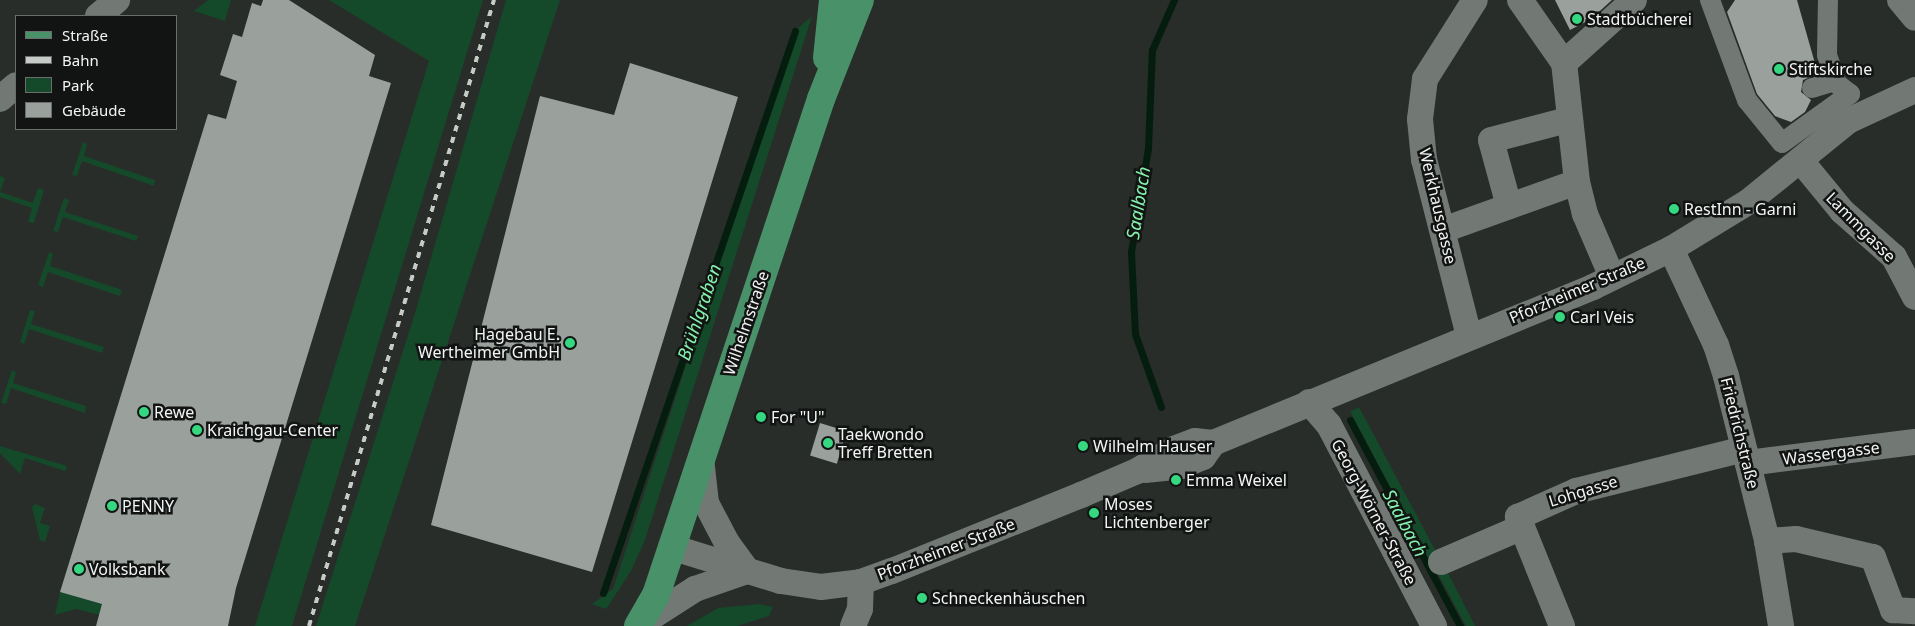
<!DOCTYPE html>
<html>
<head>
<meta charset="utf-8">
<style>
  body { margin:0 }
  #map { position:relative; width:1915px; height:626px; overflow:hidden; background:#282d29; font-family:"Noto Sans",sans-serif }
  div>[style] { position:absolute }
  [style*='--x'] { left:calc(var(--x)*1px); top:calc(var(--y)*1px); width:calc(var(--w)*1px); rotate:calc(var(--a)*1deg) }
  .green>* { inset:0; background:#14492a; transform-origin:0 0 }
  .stream>* { height:7px; margin:-3.5px; padding:0 3.5px; transform-origin:3.5px; border-radius:3.5px; background:#041d0e }
  .building>* { inset:0; background:#9aa19c; transform-origin:0 0 }
  .pedestrian>* { height:20px; margin:-10px; padding:0 10px; transform-origin:10px; border-radius:10px; background:#727874 }
  .minor>* { height:26px; margin:-13px; padding:0 13px; transform-origin:13px; border-radius:13px; background:#727874 }
  .primary>* { height:28px; margin:-14px; padding:0 14px; transform-origin:14px; border-radius:14px; background:#499169 }
  .rail>* { height:4px; margin-top:-2px; transform-origin:0; background:repeating-linear-gradient(90deg,#c7cbc8 0 6px,transparent 0 12px) }
  .dots>* { width:14px; height:14px; translate:-50% -50%; box-sizing:border-box; border:2px solid #121413; border-radius:50% }
  span { translate:-50% -50%; white-space:nowrap; text-align:center; line-height:1.15; -webkit-text-stroke:5px #121413; paint-order:stroke }
  .poi-label { font-size:16px; color:#f2f5f3 }
  .left { translate:0 -50%; text-align:left }
  .right { translate:-100% -50%; text-align:right }
  .street-label { font-size:16px; color:#f2f5f3 }
  .water-label { font-size:18px; color:#85f3ad; font-style:italic }
  .legend { position:absolute; left:15px; top:15px; width:162px; height:115px; box-sizing:border-box; background:#121413; border:1px solid #6c6e6d; margin:0; padding:6px 9px; list-style:none; font-size:15px; color:#f2f5f3 }
  .legend li { display:flex; align-items:center; gap:10px; height:25px }
  .legend b { width:25px; border:1px solid #6c6e6d }
</style>
</head>
<body>
<div id="map">
  <div class="green">
    <div style="clip-path:polygon(208px 0,231px 0,225px 21px,194px 11px)"></div>
    <div style="clip-path:polygon(329px 0,483px 0,292px 626px,255px 626px,429px 61px)"></div>
    <div style="clip-path:polygon(506px 0,560px 0,355px 626px,316px 626px,415px 313px)"></div>
    <div style="clip-path:polygon(812px 16px,645px 540px,631px 571px,606px 609px,592px 604px,613px 589px,795px 31px)"></div>
    <div style="clip-path:polygon(83px 142px,87px 144px,84px 156px,155px 180px,154px 186px,82px 161px,77px 176px,72px 175px)"></div>
    <div style="clip-path:polygon(0 176px,5px 178px,0 192px,33px 203px,38px 188px,44px 190px,34px 223px,28px 222px,32px 208px,0 197px)"></div>
    <div style="clip-path:polygon(64px 198px,69px 200px,65px 212px,138px 236px,136px 241px,63px 217px,58px 232px,53px 231px)"></div>
    <div style="clip-path:polygon(49px 252px,53px 254px,50px 266px,122px 290px,120px 296px,48px 272px,43px 287px,38px 285px)"></div>
    <div style="clip-path:polygon(30px 310px,35px 311px,31px 324px,104px 347px,102px 353px,29px 329px,24px 344px,20px 342px)"></div>
    <div style="clip-path:polygon(12px 370px,16px 372px,13px 383px,86px 406px,85px 413px,11px 388px,6px 404px,1px 403px)"></div>
    <div style="left:1359px;top:407px;width:170px;height:10px;rotate:62deg"></div>
    <div style="clip-path:polygon(0 446px,67px 466px,65px 471px,25px 458px,20px 474px,0 453px)"></div>
    <div style="clip-path:polygon(35px 504px,45px 508px,40px 523px,50px 526px,45px 542px,40px 540px,32px 507px)"></div>
    <div style="clip-path:polygon(1445px 567px,1475px 626px,1466px 626px,1437px 572px)"></div>
    <div style="clip-path:polygon(60px 592px,143px 616px,141px 625px,76px 609px,55px 615px)"></div>
    <div style="clip-path:polygon(759px 604px,773px 607px,769px 616px,737px 626px,687px 626px,718px 608px)"></div>
  </div>
  <div class="stream">
    <div style="--x:1161;--y:407;--w:77;--a:-109.6"></div>
    <div style="--x:1135;--y:334;--w:82;--a:-92.8"></div>
    <div style="--x:1131;--y:252;--w:105;--a:-80.7"></div>
    <div style="--x:1148;--y:148;--w:98;--a:-87.7"></div>
    <div style="--x:1152;--y:50;--w:55;--a:-66.3"></div>
    <div style="--x:1350;--y:420;--w:234;--a:61.9"></div>
    <div style="--x:603;--y:593;--w:594;--a:-71.14"></div>
  </div>
  <div class="building">
    <div style="clip-path:polygon(263px 0,289px 0,375px 55px,369px 76px,391px 83px,236px 588px,228px 626px,96px 626px,102px 604px,60px 592px,208px 114px,226px 119px,237px 81px,220px 75px,233px 34px,242px 37px,252px 3px,261px 6px)"></div>
    <div style="clip-path:polygon(1555px 0,1612px 0,1591px 19px,1570px 30px)"></div>
    <div style="clip-path:polygon(1735px 0,1797px 0,1818px 74px,1803px 80px,1801px 92px,1811px 100px,1805px 112px,1791px 122px,1775px 116px,1757px 94px,1727px 12px)"></div>
    <div style="clip-path:polygon(630px 63px,738px 97px,592px 572px,431px 525px,540px 96px,614px 115px)"></div>
    <div style="left:820px;top:423px;width:28px;height:34px;rotate:17deg"></div>
  </div>
  <div class="pedestrian">
    <div style="--x:1710;--y:0;--w:107;--a:69.7"></div>
    <div style="--x:1747;--y:100;--w:55;--a:50.9"></div>
    <div style="--x:1782;--y:143;--w:84;--a:-35.8"></div>
    <div style="--x:1850;--y:94;--w:16;--a:-142"></div>
    <div style="--x:1837;--y:84;--w:31;--a:-109"></div>
    <div style="--x:1827;--y:55;--w:55;--a:-89"></div>
    <div style="--x:1812;--y:88;--w:24;--a:-17"></div>
  </div>
  <div class="minor">
    <div style="--x:1520;--y:0;--w:77;--a:55.1"></div>
    <div style="--x:1900;--y:0;--w:23;--a:50"></div>
    <div style="--x:98;--y:16;--w:25;--a:-40"></div>
    <div style="--x:0;--y:99;--w:21;--a:-41"></div>
    <div style="--x:1801;--y:161;--w:65;--a:50.6"></div>
    <div style="--x:1842;--y:211;--w:69;--a:41.5"></div>
    <div style="--x:1894;--y:257;--w:45;--a:62.3"></div>
    <div style="--x:1509;--y:206;--w:68;--a:-105.3"></div>
    <div style="--x:1491;--y:140;--w:79;--a:-14.7"></div>
    <div style="--x:1443;--y:230;--w:142;--a:-19.7"></div>
    <div style="--x:1671;--y:249;--w:106;--a:64.9"></div>
    <div style="--x:1716;--y:345;--w:33;--a:72"></div>
    <div style="--x:1726;--y:376;--w:170;--a:76"></div>
    <div style="--x:1767;--y:541;--w:86;--a:80.6"></div>
    <div style="--x:1612;--y:277;--w:69;--a:-113.2"></div>
    <div style="--x:1585;--y:214;--w:33;--a:-104"></div>
    <div style="--x:1577;--y:182;--w:120;--a:-96.2"></div>
    <div style="--x:1564;--y:63;--w:94;--a:-42"></div>
    <div style="--x:1469;--y:336;--w:182;--a:-104.3"></div>
    <div style="--x:1424;--y:160;--w:41;--a:-95.6"></div>
    <div style="--x:1420;--y:119;--w:40;--a:-82.9"></div>
    <div style="--x:1425;--y:79;--w:93;--a:-57.7"></div>
    <div style="--x:1309;--y:402;--w:30;--a:49"></div>
    <div style="--x:1329;--y:425;--w:227;--a:62.4"></div>
    <div style="--x:701;--y:458;--w:45;--a:83.7"></div>
    <div style="--x:706;--y:503;--w:45;--a:62.3"></div>
    <div style="--x:727;--y:543;--w:34;--a:54"></div>
    <div style="--x:1748;--y:463;--w:168;--a:-7.2"></div>
    <div style="--x:1145;--y:470;--w:36;--a:-6"></div>
    <div style="--x:1181;--y:466;--w:24;--a:-22"></div>
    <div style="--x:1203;--y:457;--w:17;--a:-54"></div>
    <div style="--x:1767;--y:541;--w:29;--a:-4"></div>
    <div style="--x:1796;--y:539;--w:79;--a:13.2"></div>
    <div style="--x:1873;--y:557;--w:57;--a:69.3"></div>
    <div style="--x:1893;--y:610;--w:22;--a:3"></div>
    <div style="--x:671;--y:547;--w:115;--a:17.2"></div>
    <div style="--x:781;--y:581;--w:40;--a:8.5"></div>
    <div style="--x:821;--y:587;--w:40;--a:-7.1"></div>
    <div style="--x:861;--y:582;--w:33;--a:-20"></div>
    <div style="--x:892;--y:571;--w:204;--a:-21.9"></div>
    <div style="--x:1081;--y:495;--w:61;--a:-23.2"></div>
    <div style="--x:1137;--y:471;--w:43;--a:-30.7"></div>
    <div style="--x:1174;--y:449;--w:22;--a:-21"></div>
    <div style="--x:1195;--y:441;--w:18;--a:6"></div>
    <div style="--x:1213;--y:443;--w:411;--a:-22.3"></div>
    <div style="--x:1593;--y:287;--w:87;--a:-26"></div>
    <div style="--x:1671;--y:249;--w:90;--a:-31.4"></div>
    <div style="--x:1748;--y:202;--w:129;--a:-39"></div>
    <div style="--x:1848;--y:121;--w:74;--a:-24.8"></div>
    <div style="--x:1441;--y:562;--w:86;--a:-23.3"></div>
    <div style="--x:639;--y:625;--w:67;--a:-32.7"></div>
    <div style="--x:695;--y:589;--w:55;--a:-19.1"></div>
    <div style="--x:853;--y:626;--w:18;--a:-68"></div>
    <div style="--x:860;--y:609;--w:27;--a:-88"></div>
    <div style="--x:1562;--y:626;--w:118;--a:-112"></div>
    <div style="--x:1518;--y:517;--w:64;--a:-24.1"></div>
    <div style="--x:1576;--y:491;--w:173;--a:-14"></div>
  </div>
  <div class="primary">
    <div style="--x:827;--y:58;--w:58;--a:-84.1"></div>
    <div style="--x:638;--y:626;--w:36;--a:-60"></div>
    <div style="--x:656;--y:595;--w:523;--a:-71.6"></div>
    <div style="--x:821;--y:99;--w:106;--a:-68.5"></div>
  </div>
  <div class="rail">
    <div style="--x:309;--y:626;--w:653;--a:-73.54"></div>
  </div>
  <div class="dots">
    <div style="left:1577px;top:19px;background:#35d881"></div>
    <div style="left:1779px;top:69px;background:#35d881"></div>
    <div style="left:1674px;top:209px;background:#35d881"></div>
    <div style="left:1560px;top:317px;background:#35d881"></div>
    <div style="left:570px;top:343px;background:#35d881"></div>
    <div style="left:144px;top:412px;background:#35d881"></div>
    <div style="left:761px;top:417px;background:#35d881"></div>
    <div style="left:197px;top:430px;background:#35d881"></div>
    <div style="left:828px;top:443px;background:#35d881"></div>
    <div style="left:1083px;top:446px;background:#35d881"></div>
    <div style="left:1176px;top:480px;background:#35d881"></div>
    <div style="left:112px;top:506px;background:#35d881"></div>
    <div style="left:1094px;top:513px;background:#35d881"></div>
    <div style="left:79px;top:569px;background:#35d881"></div>
    <div style="left:922px;top:598px;background:#35d881"></div>
  </div>
  <div class="poi-label">
    <span class="left" style="left:1587px;top:19px">Stadtbücherei</span>
    <span class="left" style="left:1789px;top:69px">Stiftskirche</span>
    <span class="left" style="left:1684px;top:209px">RestInn - Garni</span>
    <span class="left" style="left:1570px;top:317px">Carl Veis</span>
    <span class="right" style="left:560px;top:343px">Hagebau E.<br>Wertheimer GmbH</span>
    <span class="left" style="left:154px;top:412px">Rewe</span>
    <span class="left" style="left:771px;top:417px">For "U"</span>
    <span class="left" style="left:207px;top:430px">Kraichgau-Center</span>
    <span class="left" style="left:838px;top:443px">Taekwondo<br>Treff Bretten</span>
    <span class="left" style="left:1093px;top:446px">Wilhelm Hauser</span>
    <span class="left" style="left:1186px;top:480px">Emma Weixel</span>
    <span class="left" style="left:1104px;top:513px">Moses<br>Lichtenberger</span>
    <span class="left" style="left:122px;top:506px">PENNY</span>
    <span class="left" style="left:89px;top:569px">Volksbank</span>
    <span class="left" style="left:932px;top:598px">Schneckenhäuschen</span>
  </div>
  <div class="street-label">
    <span style="left:1438px;top:206px;rotate:77deg">Werkhausgasse</span>
    <span style="left:1861px;top:227px;rotate:45deg">Lammgasse</span>
    <span style="left:1577px;top:290px;rotate:-23deg">Pforzheimer Straße</span>
    <span style="left:746px;top:323px;rotate:-71deg">Wilhelmstraße</span>
    <span style="left:1740px;top:433px;rotate:76deg">Friedrichstraße</span>
    <span style="left:1831px;top:453px;rotate:-7deg">Wassergasse</span>
    <span style="left:1583px;top:491px;rotate:-17deg">Lohgasse</span>
    <span style="left:1374px;top:512px;rotate:62deg">Georg-Wörner-Straße</span>
    <span style="left:946px;top:549px;rotate:-21deg">Pforzheimer Straße</span>
  </div>
  <div class="water-label">
    <span style="left:1138px;top:203px;rotate:-81deg">Saalbach</span>
    <span style="left:699px;top:312px;rotate:-71deg">Brühlgraben</span>
    <span style="left:1405px;top:523px;rotate:62deg">Saalbach</span>
  </div>
  <ul class="legend">
  <li><b style="height:6px;background:#499169"></b>Straße</li>
  <li><b style="height:6px;background:#c7cbc8"></b>Bahn</li>
  <li><b style="height:14px;background:#14492a"></b>Park</li>
  <li><b style="height:14px;background:#9aa19c"></b>Gebäude</li>
  </ul>
</div>
</body>
</html>
